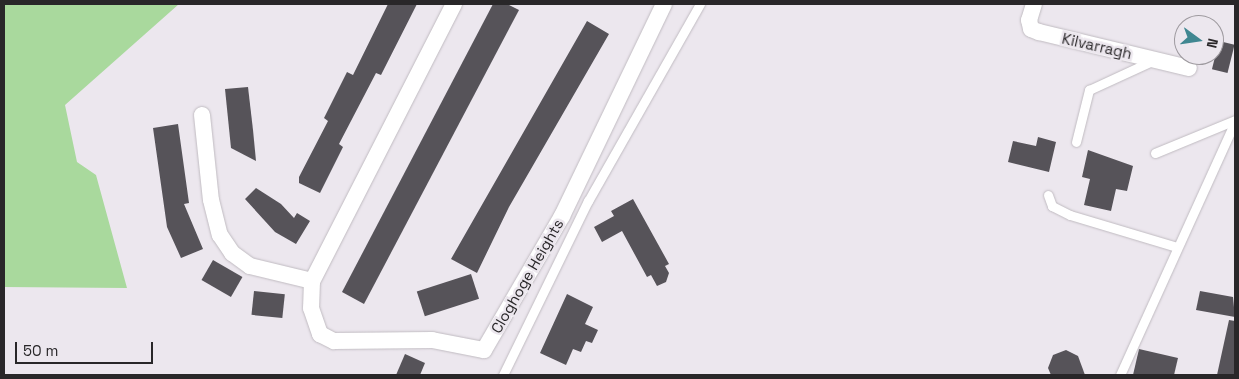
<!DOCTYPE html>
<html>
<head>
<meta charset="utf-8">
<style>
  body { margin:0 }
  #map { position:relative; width:1239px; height:379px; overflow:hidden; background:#ece7ee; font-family:"Space Grotesk",sans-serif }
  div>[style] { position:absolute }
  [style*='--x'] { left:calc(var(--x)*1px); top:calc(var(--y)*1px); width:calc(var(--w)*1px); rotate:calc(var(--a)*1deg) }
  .green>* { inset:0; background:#a9d99d }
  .building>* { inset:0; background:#565359; transform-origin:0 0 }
  .roads { filter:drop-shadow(0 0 1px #c0bbc1) drop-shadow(0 0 1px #c0bbc1) }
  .service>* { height:9px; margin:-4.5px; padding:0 4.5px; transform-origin:4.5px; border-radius:4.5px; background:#fff }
  .minor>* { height:16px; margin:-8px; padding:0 8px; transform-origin:8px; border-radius:8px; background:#fff }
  span { translate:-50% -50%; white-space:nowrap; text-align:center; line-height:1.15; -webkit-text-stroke:5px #ece7ee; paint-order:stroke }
  .street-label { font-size:15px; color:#292729 }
  .frame { position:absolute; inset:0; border:5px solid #292729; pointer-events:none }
  .north { position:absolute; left:1174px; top:15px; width:50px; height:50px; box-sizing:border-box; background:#ece7ee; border:1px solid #9e9a9f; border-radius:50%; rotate:104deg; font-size:14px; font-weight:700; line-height:20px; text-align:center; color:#292729 }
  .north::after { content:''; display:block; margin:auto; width:18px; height:22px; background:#408791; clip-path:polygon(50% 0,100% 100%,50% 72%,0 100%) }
  .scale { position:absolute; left:15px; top:342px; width:138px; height:22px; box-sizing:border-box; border:2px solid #292729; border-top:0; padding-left:6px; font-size:15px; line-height:18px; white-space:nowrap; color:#292729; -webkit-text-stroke:4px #ece7ee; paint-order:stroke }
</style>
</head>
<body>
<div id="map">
  <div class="green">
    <div style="clip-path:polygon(4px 4px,179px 4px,65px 105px,77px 162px,96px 175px,127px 288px,4px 287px)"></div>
  </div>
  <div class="building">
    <div style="clip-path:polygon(388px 4px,417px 4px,381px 75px,376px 73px,339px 144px,343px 147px,320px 193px,299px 183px,299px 177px,328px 121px,324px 118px,347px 72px,353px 75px)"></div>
    <div style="clip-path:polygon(493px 4px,507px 4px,519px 10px,364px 304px,342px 292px)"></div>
    <div style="clip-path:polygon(587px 21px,609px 34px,509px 207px,477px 273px,451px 259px)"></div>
    <div style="left:1219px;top:41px;width:16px;height:29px;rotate:14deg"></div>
    <div style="clip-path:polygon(248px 87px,253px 130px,256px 161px,231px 148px,225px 89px)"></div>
    <div style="clip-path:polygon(178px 124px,189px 203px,184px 204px,203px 249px,181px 258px,167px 227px,153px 128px)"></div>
    <div style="clip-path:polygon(1038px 137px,1056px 142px,1049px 172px,1008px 162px,1013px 141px,1036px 146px)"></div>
    <div style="clip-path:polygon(1088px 150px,1133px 166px,1127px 191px,1116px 189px,1111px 211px,1084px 205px,1090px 179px,1082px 177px)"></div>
    <div style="clip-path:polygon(256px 188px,281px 204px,294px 218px,297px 213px,310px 221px,296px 244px,275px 232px,245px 199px)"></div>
    <div style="clip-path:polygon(633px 199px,669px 264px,665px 266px,669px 273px,666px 282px,657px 286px,651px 275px,647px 277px,622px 231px,602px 242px,594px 227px,614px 216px,611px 211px)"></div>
    <div style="left:213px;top:260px;width:34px;height:23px;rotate:30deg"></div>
    <div style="left:471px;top:274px;width:26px;height:57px;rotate:72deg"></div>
    <div style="left:254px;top:291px;width:31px;height:24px;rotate:6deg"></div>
    <div style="clip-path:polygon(1200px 291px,1233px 297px,1235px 317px,1196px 310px)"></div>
    <div style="clip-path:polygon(567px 294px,593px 307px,585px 324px,598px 330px,592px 343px,586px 341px,581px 352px,573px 349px,566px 365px,540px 353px)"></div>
    <div style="clip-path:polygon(1229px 320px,1235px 321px,1235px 375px,1217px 375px)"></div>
    <div style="clip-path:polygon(1139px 349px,1178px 358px,1174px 375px,1133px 375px)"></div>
    <div style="clip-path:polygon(1066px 350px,1078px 356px,1085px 375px,1051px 375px,1048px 368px,1053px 355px)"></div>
    <div style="clip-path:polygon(405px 354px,425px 363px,420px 375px,396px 375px)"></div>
  </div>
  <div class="roads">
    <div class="service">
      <div style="--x:1076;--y:142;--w:54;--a:-76"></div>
      <div style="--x:1089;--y:90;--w:69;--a:-24.7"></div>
      <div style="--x:1155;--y:153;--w:87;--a:-22.4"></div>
      <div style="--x:1048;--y:195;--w:12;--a:70"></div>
      <div style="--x:1052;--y:206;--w:20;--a:27"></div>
      <div style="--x:1070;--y:215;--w:112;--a:16.7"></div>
      <div style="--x:503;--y:375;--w:194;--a:-64"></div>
      <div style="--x:588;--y:201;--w:227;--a:-60.4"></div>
      <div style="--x:1120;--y:375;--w:279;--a:-65.6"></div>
    </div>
    <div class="minor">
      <div style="--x:454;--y:4;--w:311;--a:117.1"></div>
      <div style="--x:312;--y:281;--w:27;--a:92"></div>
      <div style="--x:311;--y:308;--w:28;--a:71"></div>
      <div style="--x:320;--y:334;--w:16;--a:27"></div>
      <div style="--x:334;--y:341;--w:98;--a:-0.6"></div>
      <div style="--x:432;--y:340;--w:53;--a:10.9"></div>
      <div style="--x:484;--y:350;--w:155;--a:-59.8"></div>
      <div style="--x:562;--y:216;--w:235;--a:-64.3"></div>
      <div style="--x:1034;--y:4;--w:17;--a:107"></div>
      <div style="--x:1029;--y:20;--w:9;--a:77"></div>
      <div style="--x:1031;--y:29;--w:9;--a:21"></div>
      <div style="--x:1039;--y:32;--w:154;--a:13.5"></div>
      <div style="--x:202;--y:115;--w:85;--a:84"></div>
      <div style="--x:211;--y:200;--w:36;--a:76"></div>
      <div style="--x:220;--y:235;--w:22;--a:56"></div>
      <div style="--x:232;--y:253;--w:22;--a:36"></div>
      <div style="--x:250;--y:266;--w:64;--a:13.6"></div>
    </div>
  </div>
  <div class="street-label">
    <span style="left:1097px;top:46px;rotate:13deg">Kilvarragh</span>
    <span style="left:527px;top:276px;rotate:-60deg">Cloghoge Heights</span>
  </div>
  <div class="frame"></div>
  <div class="north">N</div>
  <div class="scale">50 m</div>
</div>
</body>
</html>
